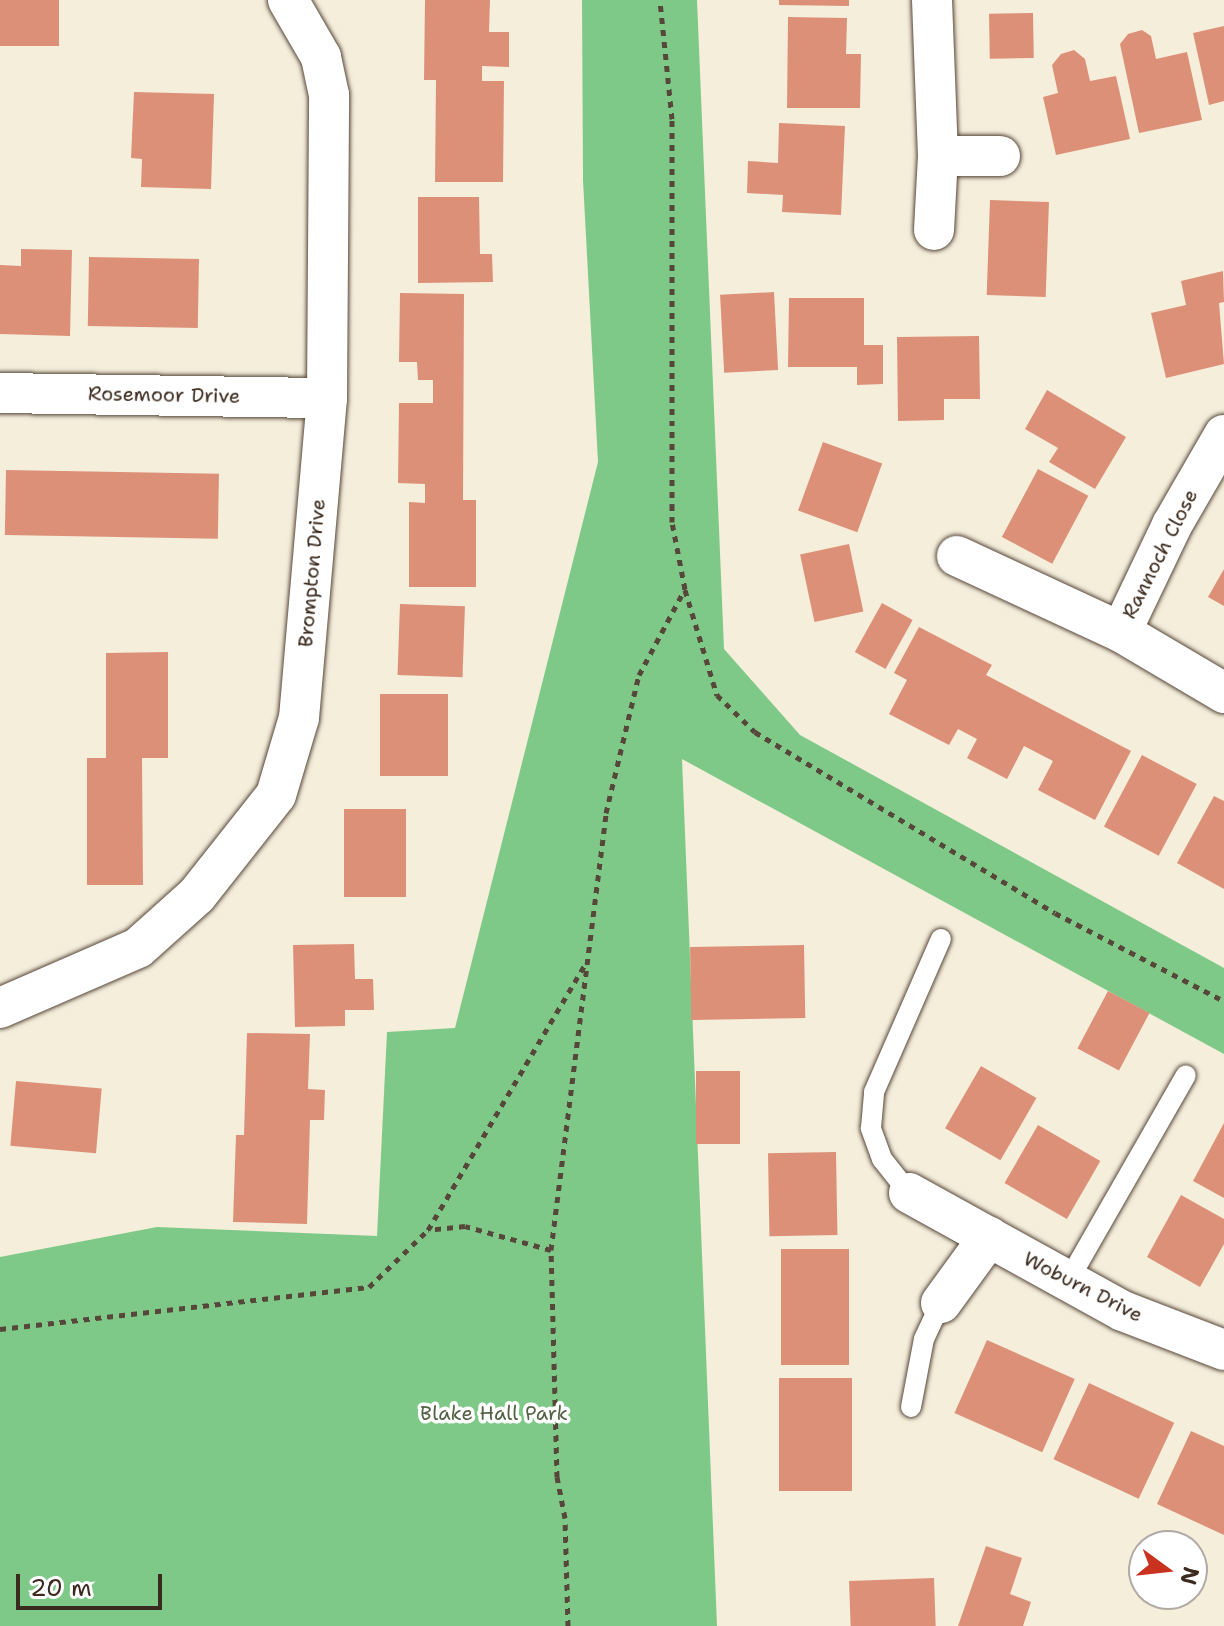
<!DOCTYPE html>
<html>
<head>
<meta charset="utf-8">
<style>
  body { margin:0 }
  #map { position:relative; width:1224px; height:1626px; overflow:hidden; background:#f5eedb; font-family:"Shantell Sans",sans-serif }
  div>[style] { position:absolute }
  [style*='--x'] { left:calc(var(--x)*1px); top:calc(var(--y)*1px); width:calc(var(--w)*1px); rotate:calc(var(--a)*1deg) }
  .green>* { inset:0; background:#7ec987 }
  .building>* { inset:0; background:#dd9078; transform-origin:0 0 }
  .path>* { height:5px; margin-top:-2.5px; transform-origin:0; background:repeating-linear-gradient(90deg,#57473a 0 6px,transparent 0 12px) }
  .roads { filter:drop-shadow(0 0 2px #57473a) drop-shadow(0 0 2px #57473a) }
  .lane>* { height:20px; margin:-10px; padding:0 10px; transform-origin:10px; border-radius:10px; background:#fff }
  .street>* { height:40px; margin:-20px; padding:0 20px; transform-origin:20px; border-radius:20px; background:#fff }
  span { translate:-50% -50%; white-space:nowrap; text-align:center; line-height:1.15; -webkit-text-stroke:7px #fff; paint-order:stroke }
  .street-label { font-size:20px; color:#3b2a1e }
  .park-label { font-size:20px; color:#526243 }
  .north { position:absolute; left:1128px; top:1530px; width:80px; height:80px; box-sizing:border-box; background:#fff; border:2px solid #b1aaa5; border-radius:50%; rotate:105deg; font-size:22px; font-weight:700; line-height:32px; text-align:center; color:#3b2a1e }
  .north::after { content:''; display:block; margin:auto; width:28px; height:36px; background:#c8321e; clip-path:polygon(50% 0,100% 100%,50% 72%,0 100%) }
  .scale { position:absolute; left:16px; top:1574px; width:146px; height:36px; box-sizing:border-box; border:4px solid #3b2a1e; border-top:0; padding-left:10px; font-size:24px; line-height:28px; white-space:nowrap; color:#3b2a1e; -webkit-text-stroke:6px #fff; paint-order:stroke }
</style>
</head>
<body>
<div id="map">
  <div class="green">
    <div style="clip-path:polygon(582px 0,697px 0,724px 649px,800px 735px,1224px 968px,1224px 1054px,682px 759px,717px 1626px,0 1626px,0 1257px,157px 1227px,377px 1236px,387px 1032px,455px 1028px,598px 462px,583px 180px)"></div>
  </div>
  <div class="building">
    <div style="left:0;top:0;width:59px;height:46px"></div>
    <div style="clip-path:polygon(425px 0,490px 0,489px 32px,509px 32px,509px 67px,482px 66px,482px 81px,504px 81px,503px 182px,435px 182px,436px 80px,424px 80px)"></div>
    <div style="clip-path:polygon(779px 0,849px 0,849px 6px,779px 5px)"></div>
    <div style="left:1033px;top:13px;width:45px;height:44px;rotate:89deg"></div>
    <div style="clip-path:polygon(788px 17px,847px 18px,846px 54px,861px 54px,860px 108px,787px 108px)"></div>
    <div style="clip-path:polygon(1224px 26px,1224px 101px,1209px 105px,1193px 33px)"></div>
    <div style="clip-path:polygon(1142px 30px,1151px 36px,1156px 59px,1187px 52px,1202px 120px,1139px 133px,1120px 44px,1128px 34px)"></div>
    <div style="clip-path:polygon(1074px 50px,1085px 59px,1090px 81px,1116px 76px,1130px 139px,1056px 155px,1043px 97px,1058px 93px,1052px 65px,1061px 54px)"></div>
    <div style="clip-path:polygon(134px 92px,214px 94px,211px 189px,141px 187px,142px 159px,131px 158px)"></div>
    <div style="clip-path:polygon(779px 123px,845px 126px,841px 215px,782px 212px,783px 195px,747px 193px,748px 161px,778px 163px)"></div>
    <div style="clip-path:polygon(418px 197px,479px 197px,480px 254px,492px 254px,493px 282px,418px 283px)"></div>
    <div style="left:990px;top:200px;width:59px;height:95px;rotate:2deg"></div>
    <div style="clip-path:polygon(21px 249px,72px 250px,70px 336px,0 334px,0 265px,21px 266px)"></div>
    <div style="left:89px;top:257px;width:110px;height:69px;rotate:1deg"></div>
    <div style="clip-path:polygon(1223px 271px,1224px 302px,1219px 303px,1224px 364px,1166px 378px,1151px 313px,1186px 305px,1181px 281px)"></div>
    <div style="left:774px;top:292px;width:78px;height:54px;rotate:87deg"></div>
    <div style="clip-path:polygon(400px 293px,464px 294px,463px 500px,476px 500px,476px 587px,409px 587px,409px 502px,425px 503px,425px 484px,398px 483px,399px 403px,433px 403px,433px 380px,418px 380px,417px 362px,399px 362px)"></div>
    <div style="clip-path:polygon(789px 298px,864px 298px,864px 345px,883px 345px,883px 384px,857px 385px,857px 367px,788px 367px)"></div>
    <div style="clip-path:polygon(979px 336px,980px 399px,944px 399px,944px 420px,898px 421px,897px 337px)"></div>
    <div style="clip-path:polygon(1047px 390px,1126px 437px,1095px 489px,1049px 462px,1058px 448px,1025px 429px)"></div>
    <div style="left:823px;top:442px;width:63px;height:73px;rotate:20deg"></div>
    <div style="left:1038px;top:469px;width:57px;height:77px;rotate:28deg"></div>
    <div style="left:6px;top:470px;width:213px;height:65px;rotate:1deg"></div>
    <div style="left:849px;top:544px;width:69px;height:50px;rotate:78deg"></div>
    <div style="clip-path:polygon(1224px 569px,1224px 606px,1208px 597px)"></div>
    <div style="left:882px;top:603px;width:35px;height:56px;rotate:29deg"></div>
    <div style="left:400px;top:604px;width:65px;height:71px;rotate:2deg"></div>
    <div style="clip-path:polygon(919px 627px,992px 665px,986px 675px,1131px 751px,1095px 820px,1038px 790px,1053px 761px,1024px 746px,1007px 779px,967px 758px,977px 739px,958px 729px,949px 745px,889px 714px,907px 680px,894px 673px)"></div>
    <div style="clip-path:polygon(168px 652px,168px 758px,142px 758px,143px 885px,87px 885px,87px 758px,106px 758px,106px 653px)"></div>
    <div style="left:380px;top:694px;width:68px;height:82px"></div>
    <div style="left:1142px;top:755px;width:62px;height:81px;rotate:28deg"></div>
    <div style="clip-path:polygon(1214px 796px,1224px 801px,1224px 889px,1177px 863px)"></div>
    <div style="left:344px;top:809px;width:62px;height:88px"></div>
    <div style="clip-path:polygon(354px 944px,355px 979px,373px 979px,374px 1010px,345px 1010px,345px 1026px,295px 1027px,293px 945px)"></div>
    <div style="left:804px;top:945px;width:73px;height:114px;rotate:89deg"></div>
    <div style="left:1108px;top:991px;width:47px;height:65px;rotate:28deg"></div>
    <div style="clip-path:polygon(247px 1033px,310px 1034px,308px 1089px,325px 1090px,324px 1120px,310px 1120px,307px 1224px,233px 1222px,236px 1135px,244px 1135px)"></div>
    <div style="left:981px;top:1066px;width:64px;height:72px;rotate:30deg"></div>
    <div style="left:696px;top:1071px;width:44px;height:73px"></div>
    <div style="left:16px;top:1081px;width:86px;height:65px;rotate:5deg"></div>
    <div style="clip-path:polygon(1224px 1123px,1224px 1198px,1193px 1181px)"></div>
    <div style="left:1038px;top:1125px;width:72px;height:67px;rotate:30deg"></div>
    <div style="left:836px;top:1152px;width:83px;height:68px;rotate:89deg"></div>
    <div style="clip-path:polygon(1181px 1195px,1224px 1219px,1224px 1244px,1200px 1287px,1147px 1257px)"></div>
    <div style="left:781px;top:1249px;width:68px;height:116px"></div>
    <div style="left:987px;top:1340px;width:96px;height:80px;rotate:24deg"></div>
    <div style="left:779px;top:1378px;width:73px;height:113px"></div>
    <div style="left:1089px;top:1383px;width:94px;height:84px;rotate:25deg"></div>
    <div style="clip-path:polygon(1191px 1431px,1224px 1446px,1224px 1535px,1157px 1504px)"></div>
    <div style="clip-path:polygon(986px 1546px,1022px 1558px,1010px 1594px,1031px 1602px,1023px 1626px,958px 1626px)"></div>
    <div style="left:934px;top:1578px;width:48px;height:85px;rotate:88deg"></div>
  </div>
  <div class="path">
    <div style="--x:685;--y:590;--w:110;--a:73.1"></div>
    <div style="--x:717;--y:695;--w:53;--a:44.2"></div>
    <div style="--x:755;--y:732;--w:350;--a:31.1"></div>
    <div style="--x:1055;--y:913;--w:191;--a:27.5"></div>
    <div style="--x:551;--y:1250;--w:89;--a:-164.4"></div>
    <div style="--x:465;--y:1226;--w:37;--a:174"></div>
    <div style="--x:428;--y:1230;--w:312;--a:-59.4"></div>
    <div style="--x:0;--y:1329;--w:371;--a:-6.5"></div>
    <div style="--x:369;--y:1287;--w:82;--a:-44"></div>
    <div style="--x:568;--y:1626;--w:108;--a:-91.6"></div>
    <div style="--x:565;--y:1518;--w:42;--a:-101"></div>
    <div style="--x:557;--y:1477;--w:227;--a:-91.5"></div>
    <div style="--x:551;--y:1250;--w:440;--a:-82.8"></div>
    <div style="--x:606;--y:813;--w:142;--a:-76.6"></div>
    <div style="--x:639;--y:675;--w:98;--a:-61.9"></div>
    <div style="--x:685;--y:589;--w:68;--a:-101"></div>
    <div style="--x:672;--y:522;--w:403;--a:-90"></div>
    <div style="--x:672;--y:119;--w:120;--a:-95.8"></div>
  </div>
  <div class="roads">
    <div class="lane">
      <div style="--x:909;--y:1193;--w:43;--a:-128.5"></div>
      <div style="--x:882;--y:1159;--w:33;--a:-110"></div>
      <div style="--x:871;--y:1128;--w:36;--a:-85"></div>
      <div style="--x:874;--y:1092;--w:167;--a:-66.4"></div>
      <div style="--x:1068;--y:1281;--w:237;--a:-60.2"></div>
      <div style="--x:911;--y:1407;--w:69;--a:-79.2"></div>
      <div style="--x:924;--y:1339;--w:40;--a:-65"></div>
    </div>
    <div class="street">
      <div style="--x:932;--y:0;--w:156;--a:87.8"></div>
      <div style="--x:938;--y:156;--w:74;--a:93.1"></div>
      <div style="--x:938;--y:156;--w:62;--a:0"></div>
      <div style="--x:0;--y:393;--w:327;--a:0.9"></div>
      <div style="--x:957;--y:556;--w:181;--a:24.9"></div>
      <div style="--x:1121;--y:632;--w:120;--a:30.6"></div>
      <div style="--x:1121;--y:632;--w:119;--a:-64.5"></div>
      <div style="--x:1172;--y:525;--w:104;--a:-60"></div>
      <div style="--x:0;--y:1008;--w:150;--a:-23.5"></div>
      <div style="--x:138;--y:948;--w:79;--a:-41.9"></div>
      <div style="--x:197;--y:895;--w:127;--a:-51.7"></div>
      <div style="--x:276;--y:795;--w:80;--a:-73.4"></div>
      <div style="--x:299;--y:718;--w:321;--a:-85"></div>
      <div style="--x:327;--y:398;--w:303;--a:-89.6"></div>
      <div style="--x:329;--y:95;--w:39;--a:-102"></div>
      <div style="--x:321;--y:57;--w:66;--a:-120.1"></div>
      <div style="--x:909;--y:1193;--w:244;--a:28.9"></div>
      <div style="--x:1123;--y:1311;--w:108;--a:21.1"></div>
      <div style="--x:941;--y:1303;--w:82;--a:-54"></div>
    </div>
  </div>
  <div class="street-label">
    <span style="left:164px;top:395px;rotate:1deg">Rosemoor Drive</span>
    <span style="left:1160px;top:554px;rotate:-63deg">Rannoch Close</span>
    <span style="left:312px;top:573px;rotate:-85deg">Brompton Drive</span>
    <span style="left:1083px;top:1287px;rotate:27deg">Woburn Drive</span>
  </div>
  <div class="park-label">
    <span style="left:494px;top:1413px">Blake Hall Park</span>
  </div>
  <div class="north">N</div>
  <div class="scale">20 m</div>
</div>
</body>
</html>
